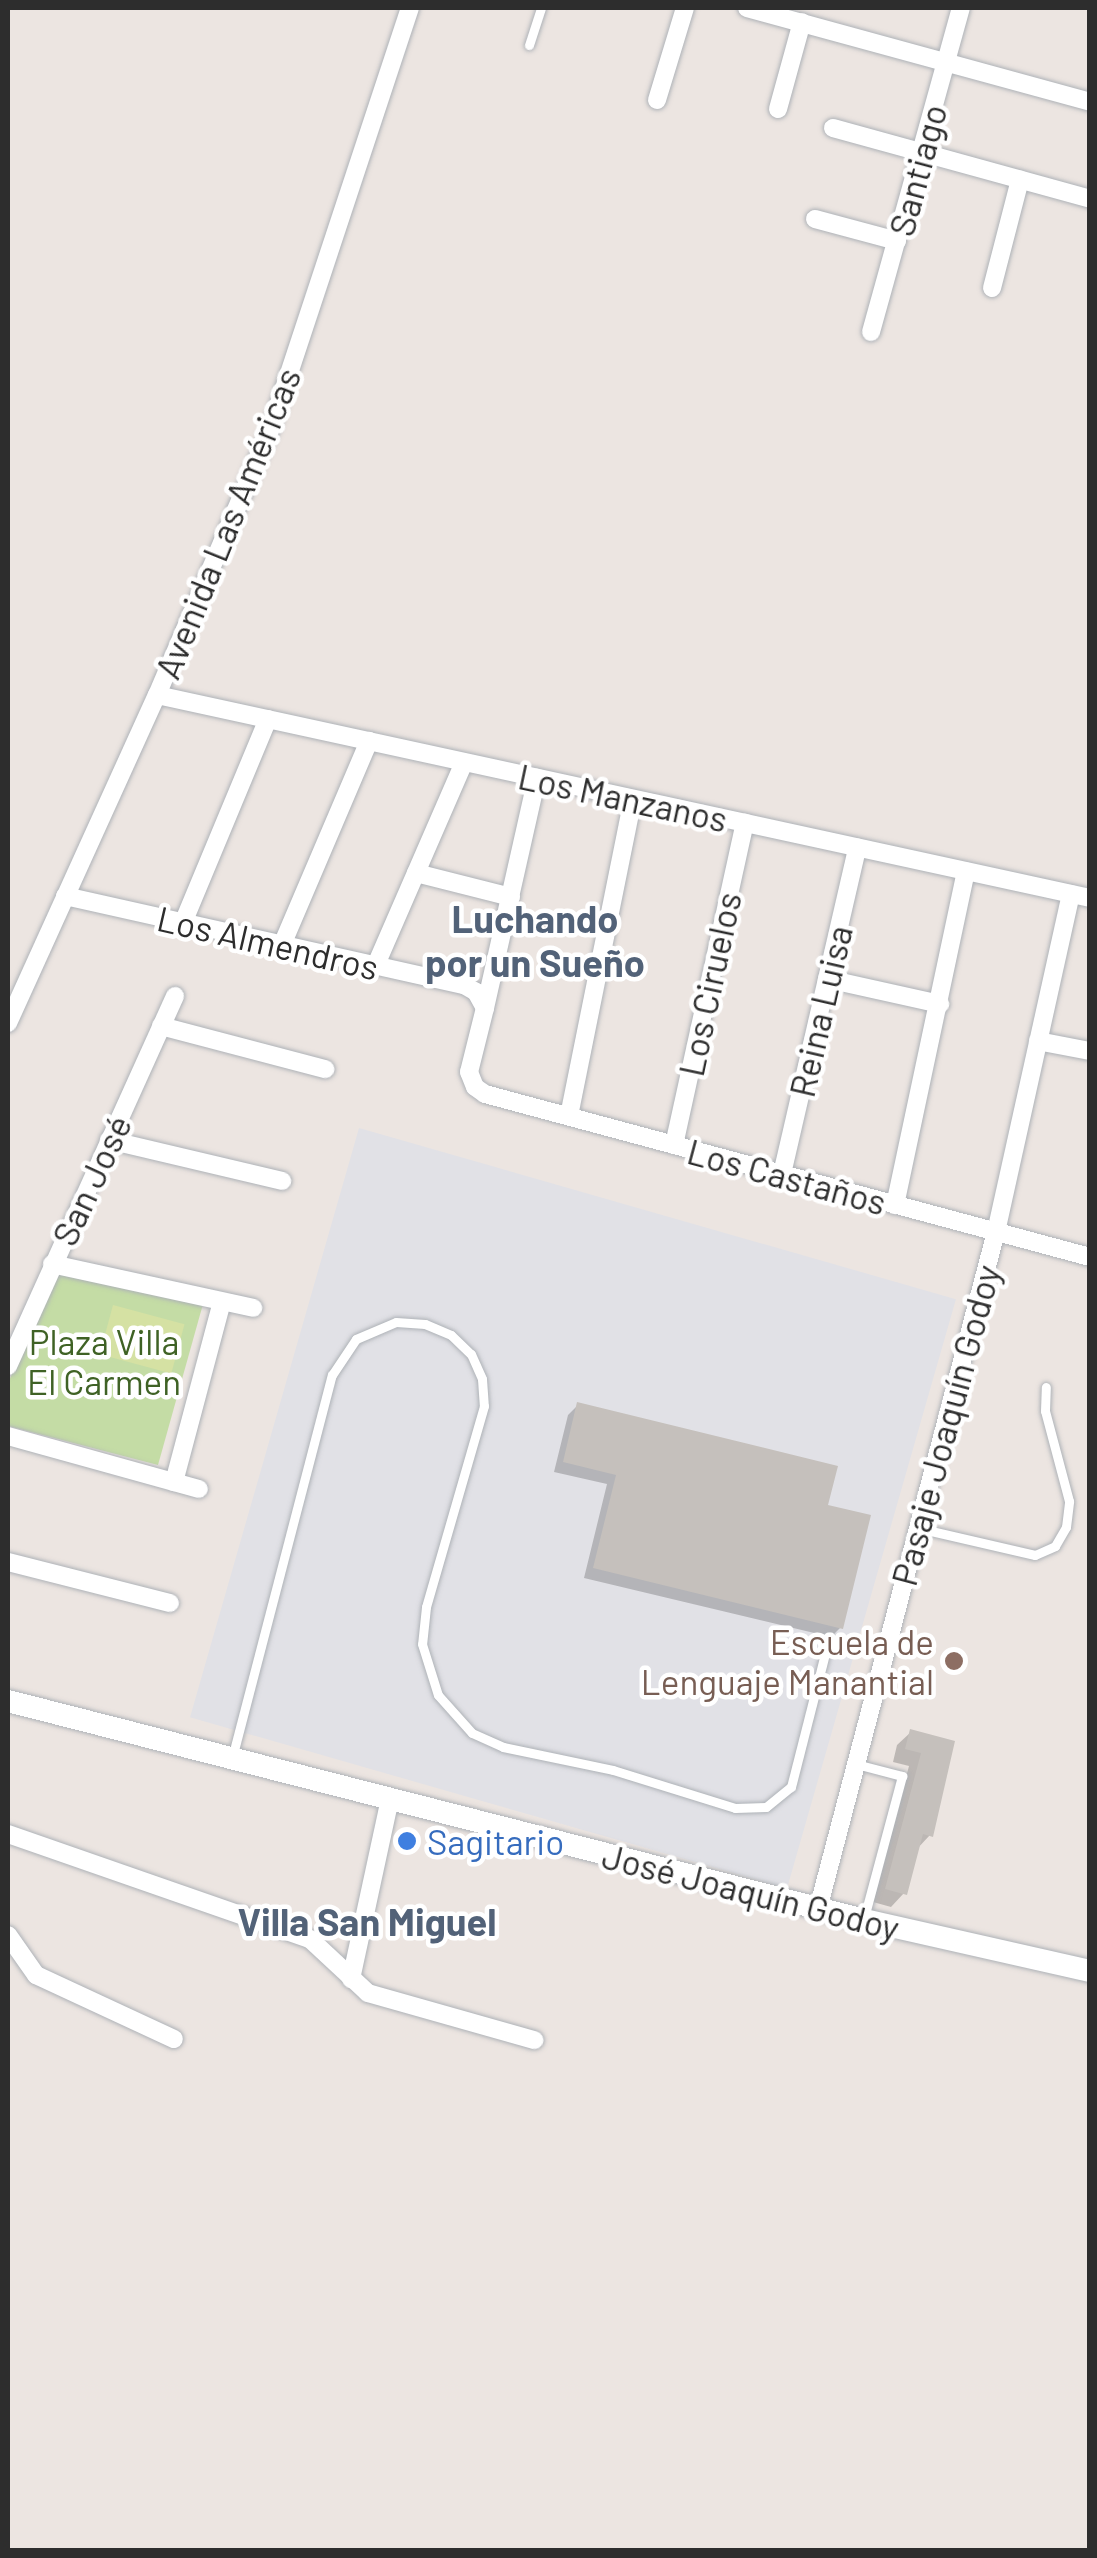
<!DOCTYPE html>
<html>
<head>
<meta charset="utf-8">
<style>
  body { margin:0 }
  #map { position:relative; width:1097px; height:2558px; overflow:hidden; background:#ece5e1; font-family:Barlow,sans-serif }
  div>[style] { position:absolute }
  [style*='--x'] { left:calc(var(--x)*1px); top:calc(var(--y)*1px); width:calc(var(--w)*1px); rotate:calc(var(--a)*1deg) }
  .industrial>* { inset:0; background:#e1e1e6; transform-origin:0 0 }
  .green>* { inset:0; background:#c4dca5 }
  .pitch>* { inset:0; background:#d5e1a3; transform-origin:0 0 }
  .shadow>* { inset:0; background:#0003 }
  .building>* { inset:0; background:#c5c0bc }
  .roads { filter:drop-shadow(0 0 2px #aeb2b7) drop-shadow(0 0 2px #aeb2b7) }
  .service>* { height:9px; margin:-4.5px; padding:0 4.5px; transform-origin:4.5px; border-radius:4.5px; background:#fff }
  .minor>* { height:18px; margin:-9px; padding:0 9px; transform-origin:9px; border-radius:9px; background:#fff }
  .tertiary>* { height:22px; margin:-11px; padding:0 11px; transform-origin:11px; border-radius:11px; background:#fff }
  .rail>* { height:6px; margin:-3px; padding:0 3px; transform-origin:3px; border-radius:3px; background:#a4aab4 }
  .dots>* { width:28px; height:28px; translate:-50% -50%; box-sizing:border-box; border:5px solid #fff; border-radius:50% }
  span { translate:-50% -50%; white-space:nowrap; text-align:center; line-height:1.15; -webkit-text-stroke:9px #fff; paint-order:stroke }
  .street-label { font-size:35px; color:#2d2d2d }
  .park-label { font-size:35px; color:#3f6225 }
  .education-label { font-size:35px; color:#785e54 }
  .right { translate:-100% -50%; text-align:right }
  .shop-label { font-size:35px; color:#366cbe }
  .left { translate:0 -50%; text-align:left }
  .neighbourhood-label { font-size:38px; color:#526278; font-weight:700 }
  .frame { position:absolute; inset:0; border:10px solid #2d2d2d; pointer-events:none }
</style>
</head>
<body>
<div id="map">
  <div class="industrial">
    <div style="left:359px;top:1128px;width:621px;height:613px;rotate:16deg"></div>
  </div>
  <div class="green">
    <div style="clip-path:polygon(58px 1267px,203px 1304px,158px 1465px,8px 1426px,8px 1383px)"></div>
  </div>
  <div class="pitch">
    <div style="left:113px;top:1305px;width:74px;height:51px;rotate:15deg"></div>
  </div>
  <div class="shadow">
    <div style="clip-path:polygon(578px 1405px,825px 1507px,841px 1627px,831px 1637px,584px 1578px,607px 1484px,554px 1472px,568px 1415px)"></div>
    <div style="clip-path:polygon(911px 1732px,952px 1742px,930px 1835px,916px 1850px,904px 1893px,891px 1907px,873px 1902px,909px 1766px,893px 1762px,897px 1745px)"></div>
  </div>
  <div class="building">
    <div style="clip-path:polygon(577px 1402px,838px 1466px,828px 1505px,871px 1515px,843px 1629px,593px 1568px,616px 1475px,563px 1462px)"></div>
    <div style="clip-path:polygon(910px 1729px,955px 1741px,933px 1837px,923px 1834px,907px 1895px,885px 1889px,921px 1753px,905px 1749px)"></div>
  </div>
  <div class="roads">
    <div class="service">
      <div style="--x:529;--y:45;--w:39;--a:-72"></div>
      <div style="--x:918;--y:1528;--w:120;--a:13"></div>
      <div style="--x:1035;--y:1555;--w:22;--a:-24"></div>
      <div style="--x:1055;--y:1546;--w:22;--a:-60"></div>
      <div style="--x:1066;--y:1527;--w:26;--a:-83"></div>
      <div style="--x:1069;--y:1501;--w:93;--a:-104.9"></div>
      <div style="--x:1045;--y:1411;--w:24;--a:-88"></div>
      <div style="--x:232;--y:1758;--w:396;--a:-75.4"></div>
      <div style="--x:332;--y:1375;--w:43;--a:-56.3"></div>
      <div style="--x:356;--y:1339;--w:43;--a:-23"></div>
      <div style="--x:396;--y:1322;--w:29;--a:4"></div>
      <div style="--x:425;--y:1324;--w:28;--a:23"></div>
      <div style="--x:451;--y:1335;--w:28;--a:44"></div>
      <div style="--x:471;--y:1354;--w:27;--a:66"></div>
      <div style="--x:482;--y:1379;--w:27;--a:86"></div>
      <div style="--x:484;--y:1406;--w:209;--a:106.1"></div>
      <div style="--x:426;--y:1607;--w:37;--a:96"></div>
      <div style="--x:422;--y:1644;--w:53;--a:72.6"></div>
      <div style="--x:438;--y:1695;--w:51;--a:48.2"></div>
      <div style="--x:472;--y:1733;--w:34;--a:24"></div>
      <div style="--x:503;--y:1747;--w:112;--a:11.8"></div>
      <div style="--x:613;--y:1770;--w:128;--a:17.3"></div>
      <div style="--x:735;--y:1808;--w:31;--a:-2"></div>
      <div style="--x:766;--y:1807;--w:32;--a:-39"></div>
      <div style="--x:791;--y:1787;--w:154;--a:-75.7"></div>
      <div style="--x:856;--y:1764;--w:48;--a:14.6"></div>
      <div style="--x:902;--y:1776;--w:147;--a:105"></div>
    </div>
    <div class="minor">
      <div style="--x:747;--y:8;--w:356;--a:15.3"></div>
      <div style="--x:657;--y:100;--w:96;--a:-73.1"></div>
      <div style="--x:778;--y:109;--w:90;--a:-74.6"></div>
      <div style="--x:833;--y:128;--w:267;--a:15.4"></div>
      <div style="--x:815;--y:219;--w:85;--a:15"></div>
      <div style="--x:992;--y:288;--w:112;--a:-75.5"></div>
      <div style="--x:871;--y:332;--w:336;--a:-74.5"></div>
      <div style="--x:157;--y:695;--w:955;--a:12.27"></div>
      <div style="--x:416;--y:873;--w:98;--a:14.2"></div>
      <div style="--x:65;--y:896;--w:409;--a:12.6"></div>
      <div style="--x:464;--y:985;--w:14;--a:30"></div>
      <div style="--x:476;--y:992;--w:18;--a:61"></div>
      <div style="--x:485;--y:1008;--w:66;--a:104"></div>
      <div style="--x:469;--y:1072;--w:16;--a:68"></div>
      <div style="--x:475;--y:1087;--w:12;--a:35"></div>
      <div style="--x:485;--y:1094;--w:627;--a:15.08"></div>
      <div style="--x:183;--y:923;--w:221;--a:-67.4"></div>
      <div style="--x:282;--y:945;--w:222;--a:-66.9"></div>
      <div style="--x:375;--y:967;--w:223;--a:-66.5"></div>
      <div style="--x:827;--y:979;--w:116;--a:12.5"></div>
      <div style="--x:485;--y:1008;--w:236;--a:-77.3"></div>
      <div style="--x:8;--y:1023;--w:360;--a:-65.6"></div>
      <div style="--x:157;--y:695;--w:293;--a:-66.9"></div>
      <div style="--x:272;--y:425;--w:439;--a:-71.7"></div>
      <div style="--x:161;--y:1026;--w:170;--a:14.7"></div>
      <div style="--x:1038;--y:1041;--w:53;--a:10.9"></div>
      <div style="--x:569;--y:1116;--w:323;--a:-78.6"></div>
      <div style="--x:109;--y:1140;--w:178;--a:13.3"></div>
      <div style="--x:674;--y:1145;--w:330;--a:-77.6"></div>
      <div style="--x:782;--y:1174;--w:335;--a:-77"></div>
      <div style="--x:895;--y:1205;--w:341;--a:-78"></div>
      <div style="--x:52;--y:1264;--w:206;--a:12.3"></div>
      <div style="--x:8;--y:1366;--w:406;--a:-65.7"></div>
      <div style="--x:8;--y:1436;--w:198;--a:15.5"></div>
      <div style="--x:174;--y:1482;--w:186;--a:-75.1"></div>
      <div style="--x:8;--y:1562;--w:167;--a:14.2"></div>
      <div style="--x:8;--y:1834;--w:320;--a:19.2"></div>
      <div style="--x:310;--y:1939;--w:79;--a:43"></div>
      <div style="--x:368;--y:1993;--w:173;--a:15.8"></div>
      <div style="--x:818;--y:1909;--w:700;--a:-75.27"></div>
      <div style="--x:996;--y:1232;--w:346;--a:-77.5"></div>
      <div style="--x:8;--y:1935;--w:49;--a:55"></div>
      <div style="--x:36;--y:1975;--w:152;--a:24.9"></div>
      <div style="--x:351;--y:1979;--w:184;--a:-77.8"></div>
    </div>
    <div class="tertiary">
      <div style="--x:8;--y:1701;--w:884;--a:14.35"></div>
      <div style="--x:864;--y:1920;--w:232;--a:12.7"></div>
    </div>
  </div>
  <div class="rail">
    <div style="--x:1090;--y:2109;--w:46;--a:90"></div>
  </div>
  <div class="dots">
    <div style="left:954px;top:1661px;background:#8d6e63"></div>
    <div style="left:407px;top:1841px;background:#3f7fe0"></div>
  </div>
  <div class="street-label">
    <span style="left:917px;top:170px;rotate:-75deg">Santiago</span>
    <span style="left:227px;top:523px;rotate:-68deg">Avenida Las Américas</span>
    <span style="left:623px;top:797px;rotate:12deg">Los Manzanos</span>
    <span style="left:268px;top:942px;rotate:13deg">Los Almendros</span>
    <span style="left:709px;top:984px;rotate:-78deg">Los Ciruelos</span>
    <span style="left:820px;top:1011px;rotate:-77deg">Reina Luisa</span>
    <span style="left:787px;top:1176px;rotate:15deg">Los Castaños</span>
    <span style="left:91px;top:1180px;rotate:-65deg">San José</span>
    <span style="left:945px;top:1425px;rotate:-75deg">Pasaje Joaquín Godoy</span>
    <span style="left:751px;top:1891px;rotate:14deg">José Joaquín Godoy</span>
  </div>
  <div class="park-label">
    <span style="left:104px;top:1361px">Plaza Villa<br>El Carmen</span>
  </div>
  <div class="education-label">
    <span class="right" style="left:934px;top:1661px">Escuela de<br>Lenguaje Manantial</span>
  </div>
  <div class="shop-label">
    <span class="left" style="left:427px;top:1841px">Sagitario</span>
  </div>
  <div class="neighbourhood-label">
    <span style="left:535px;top:941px">Luchando<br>por un Sueño</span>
    <span style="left:367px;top:1922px">Villa San Miguel</span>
  </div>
  <div class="frame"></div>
</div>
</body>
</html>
